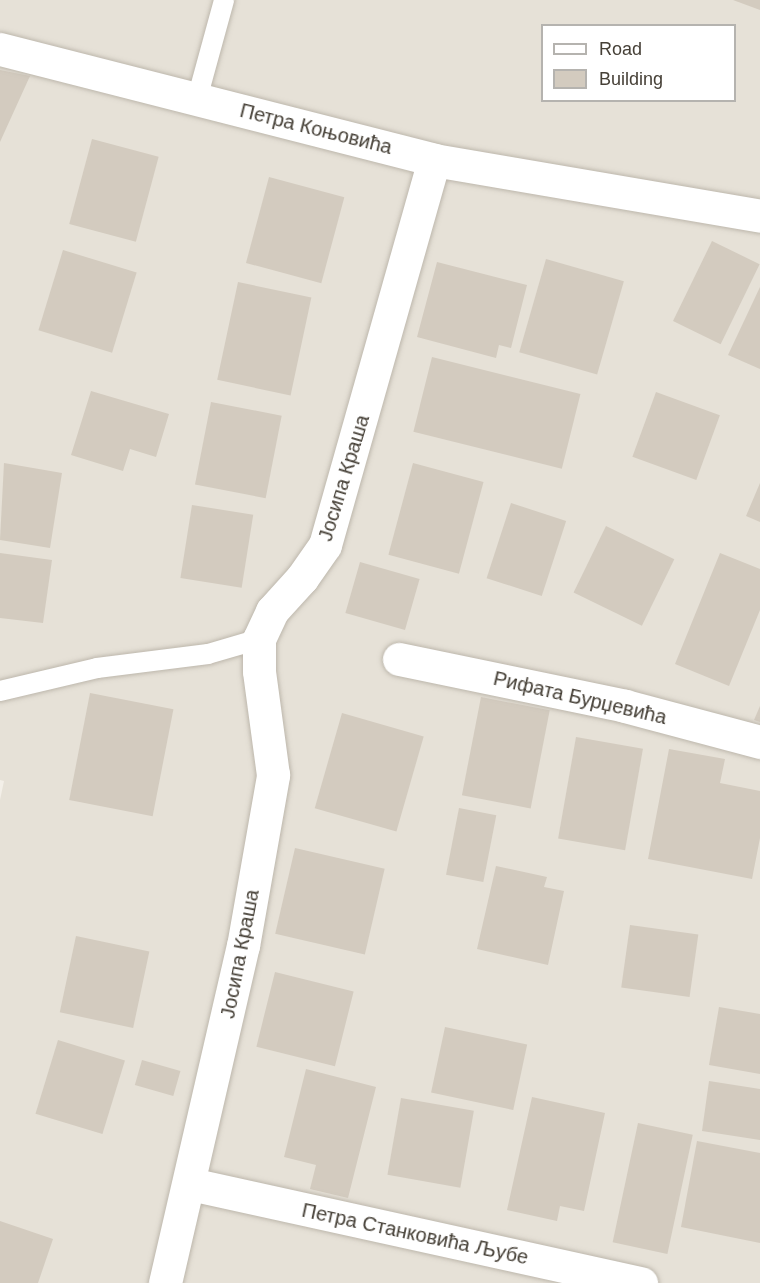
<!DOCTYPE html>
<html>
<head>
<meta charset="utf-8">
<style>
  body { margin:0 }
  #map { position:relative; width:760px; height:1283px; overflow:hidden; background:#f3efe8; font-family:Arial,sans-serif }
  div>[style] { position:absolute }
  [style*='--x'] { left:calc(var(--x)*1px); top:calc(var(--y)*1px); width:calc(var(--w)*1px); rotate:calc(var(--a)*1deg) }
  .residential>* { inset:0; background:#e6e1d7 }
  .building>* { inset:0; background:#d3cbbf; transform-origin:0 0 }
  .roads { filter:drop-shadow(0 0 2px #bdb7ac) drop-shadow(0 0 2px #bdb7ac) }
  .service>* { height:20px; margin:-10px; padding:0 10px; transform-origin:10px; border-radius:10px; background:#fff }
  .minor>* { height:33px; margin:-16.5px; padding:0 16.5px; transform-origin:16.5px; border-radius:16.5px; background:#fff }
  span { translate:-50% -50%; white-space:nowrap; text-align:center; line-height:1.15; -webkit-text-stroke:4.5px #fff; paint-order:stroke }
  .street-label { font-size:20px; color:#464037 }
  .legend { position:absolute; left:541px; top:24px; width:195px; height:78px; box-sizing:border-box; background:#fff; border:2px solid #b5b3af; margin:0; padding:8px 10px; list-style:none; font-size:18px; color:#464037 }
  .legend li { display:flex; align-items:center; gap:12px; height:30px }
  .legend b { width:30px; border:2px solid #b5b3af }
</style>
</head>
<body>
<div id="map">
  <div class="residential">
    <div style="clip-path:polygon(evenodd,0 0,760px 0,760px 1283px,0 1283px,0 800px,4px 781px,0 780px,0 0,542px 26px,734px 26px,734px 100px,542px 100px,542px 26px)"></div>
  </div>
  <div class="building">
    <div style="clip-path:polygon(733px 0,760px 0,760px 10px)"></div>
    <div style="clip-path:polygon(0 70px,30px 76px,0 142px)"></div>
    <div style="left:92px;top:139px;width:69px;height:88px;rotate:15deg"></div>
    <div style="left:269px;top:177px;width:78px;height:89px;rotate:15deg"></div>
    <div style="left:712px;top:241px;width:53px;height:89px;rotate:26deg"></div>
    <div style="left:63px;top:250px;width:77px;height:84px;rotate:17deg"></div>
    <div style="left:546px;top:259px;width:81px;height:97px;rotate:16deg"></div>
    <div style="clip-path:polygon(437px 262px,527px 285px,511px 348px,499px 345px,496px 358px,417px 337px)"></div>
    <div style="left:238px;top:282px;width:75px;height:100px;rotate:12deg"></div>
    <div style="clip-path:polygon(760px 287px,760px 369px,728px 355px)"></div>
    <div style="left:432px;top:357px;width:153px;height:77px;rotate:14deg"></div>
    <div style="clip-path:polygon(91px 391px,169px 414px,156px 457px,130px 449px,123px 471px,71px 455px)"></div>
    <div style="left:656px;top:392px;width:68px;height:69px;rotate:20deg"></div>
    <div style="left:211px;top:402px;width:72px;height:84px;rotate:11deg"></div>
    <div style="clip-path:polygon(4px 463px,62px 473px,50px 548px,0 540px)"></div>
    <div style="left:413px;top:463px;width:73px;height:95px;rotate:15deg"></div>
    <div style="clip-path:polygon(760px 483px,760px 522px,746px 516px)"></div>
    <div style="left:511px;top:503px;width:58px;height:79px;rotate:18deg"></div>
    <div style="left:192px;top:505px;width:62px;height:74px;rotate:9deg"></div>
    <div style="left:606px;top:526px;width:76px;height:74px;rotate:26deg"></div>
    <div style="clip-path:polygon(0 553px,52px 560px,43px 623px,0 618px)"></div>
    <div style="clip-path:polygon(720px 553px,760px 569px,760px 610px,729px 686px,675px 664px)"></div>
    <div style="left:360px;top:562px;width:62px;height:53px;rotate:16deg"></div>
    <div style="left:90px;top:693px;width:85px;height:109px;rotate:11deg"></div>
    <div style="left:481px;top:697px;width:70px;height:100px;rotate:11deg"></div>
    <div style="clip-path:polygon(760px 706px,760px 722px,754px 720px)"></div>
    <div style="left:342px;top:713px;width:85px;height:99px;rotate:16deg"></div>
    <div style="left:576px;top:737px;width:68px;height:103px;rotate:10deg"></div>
    <div style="clip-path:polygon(669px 749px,725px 759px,720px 783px,760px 791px,760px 838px,752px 879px,648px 859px)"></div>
    <div style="left:459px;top:808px;width:38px;height:68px;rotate:11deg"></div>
    <div style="left:295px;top:848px;width:92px;height:88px;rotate:13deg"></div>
    <div style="clip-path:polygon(496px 866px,547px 877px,544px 887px,564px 891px,548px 965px,477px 949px)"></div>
    <div style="left:630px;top:925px;width:69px;height:63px;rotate:8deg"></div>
    <div style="left:76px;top:936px;width:75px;height:78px;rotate:12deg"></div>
    <div style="left:275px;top:972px;width:81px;height:77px;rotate:14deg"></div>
    <div style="clip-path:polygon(719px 1007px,760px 1014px,760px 1074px,709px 1065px)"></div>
    <div style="left:445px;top:1027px;width:84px;height:67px;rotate:12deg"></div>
    <div style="left:58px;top:1040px;width:70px;height:77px;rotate:17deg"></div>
    <div style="left:142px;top:1060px;width:40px;height:26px;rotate:16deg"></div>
    <div style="clip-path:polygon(306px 1069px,376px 1087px,348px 1198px,310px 1189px,316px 1165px,284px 1157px)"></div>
    <div style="clip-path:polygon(709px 1081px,760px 1089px,760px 1140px,702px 1131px)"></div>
    <div style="clip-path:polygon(532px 1097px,605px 1113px,584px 1211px,560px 1206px,557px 1221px,507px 1210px)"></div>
    <div style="left:401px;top:1098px;width:74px;height:78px;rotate:10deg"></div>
    <div style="left:638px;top:1123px;width:56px;height:122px;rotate:12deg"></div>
    <div style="clip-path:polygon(697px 1141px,760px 1153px,760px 1243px,681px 1227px)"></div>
    <div style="clip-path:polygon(0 1221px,53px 1239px,38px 1283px,0 1283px)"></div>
  </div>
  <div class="roads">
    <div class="service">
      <div style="--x:197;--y:99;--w:103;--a:-74.7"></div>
      <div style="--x:0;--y:691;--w:100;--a:-13.3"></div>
      <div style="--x:97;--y:668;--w:112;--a:-7.2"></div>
      <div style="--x:208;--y:654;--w:53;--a:-16.4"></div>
    </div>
    <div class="minor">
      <div style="--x:0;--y:49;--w:448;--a:14.3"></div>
      <div style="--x:399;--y:659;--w:231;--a:11.7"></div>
      <div style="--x:625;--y:706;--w:140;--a:14.9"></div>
      <div style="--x:190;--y:1184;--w:462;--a:12.4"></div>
      <div style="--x:165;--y:1283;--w:346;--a:-77"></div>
      <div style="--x:243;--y:946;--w:174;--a:-80"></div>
      <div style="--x:273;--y:775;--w:105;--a:-97.7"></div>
      <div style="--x:259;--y:671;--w:32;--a:-90"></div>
      <div style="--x:259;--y:639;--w:31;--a:-65"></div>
      <div style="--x:272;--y:611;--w:45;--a:-47.7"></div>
      <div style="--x:302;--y:578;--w:40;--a:-55.1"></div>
      <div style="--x:325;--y:545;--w:400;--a:-74.2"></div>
      <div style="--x:434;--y:160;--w:331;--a:9.7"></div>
    </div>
  </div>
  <div class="street-label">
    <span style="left:316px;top:129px;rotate:14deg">Петра Коњовића</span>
    <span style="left:344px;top:478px;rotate:-73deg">Јосипа Краша</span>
    <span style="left:580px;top:698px;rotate:13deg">Рифата Бурџевића</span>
    <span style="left:240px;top:954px;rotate:-79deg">Јосипа Краша</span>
    <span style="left:415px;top:1234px;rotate:12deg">Петра Станковића Љубе</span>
  </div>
  <ul class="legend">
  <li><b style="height:8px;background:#fff"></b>Road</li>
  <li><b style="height:16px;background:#d3cbbf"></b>Building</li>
  </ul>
</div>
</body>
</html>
